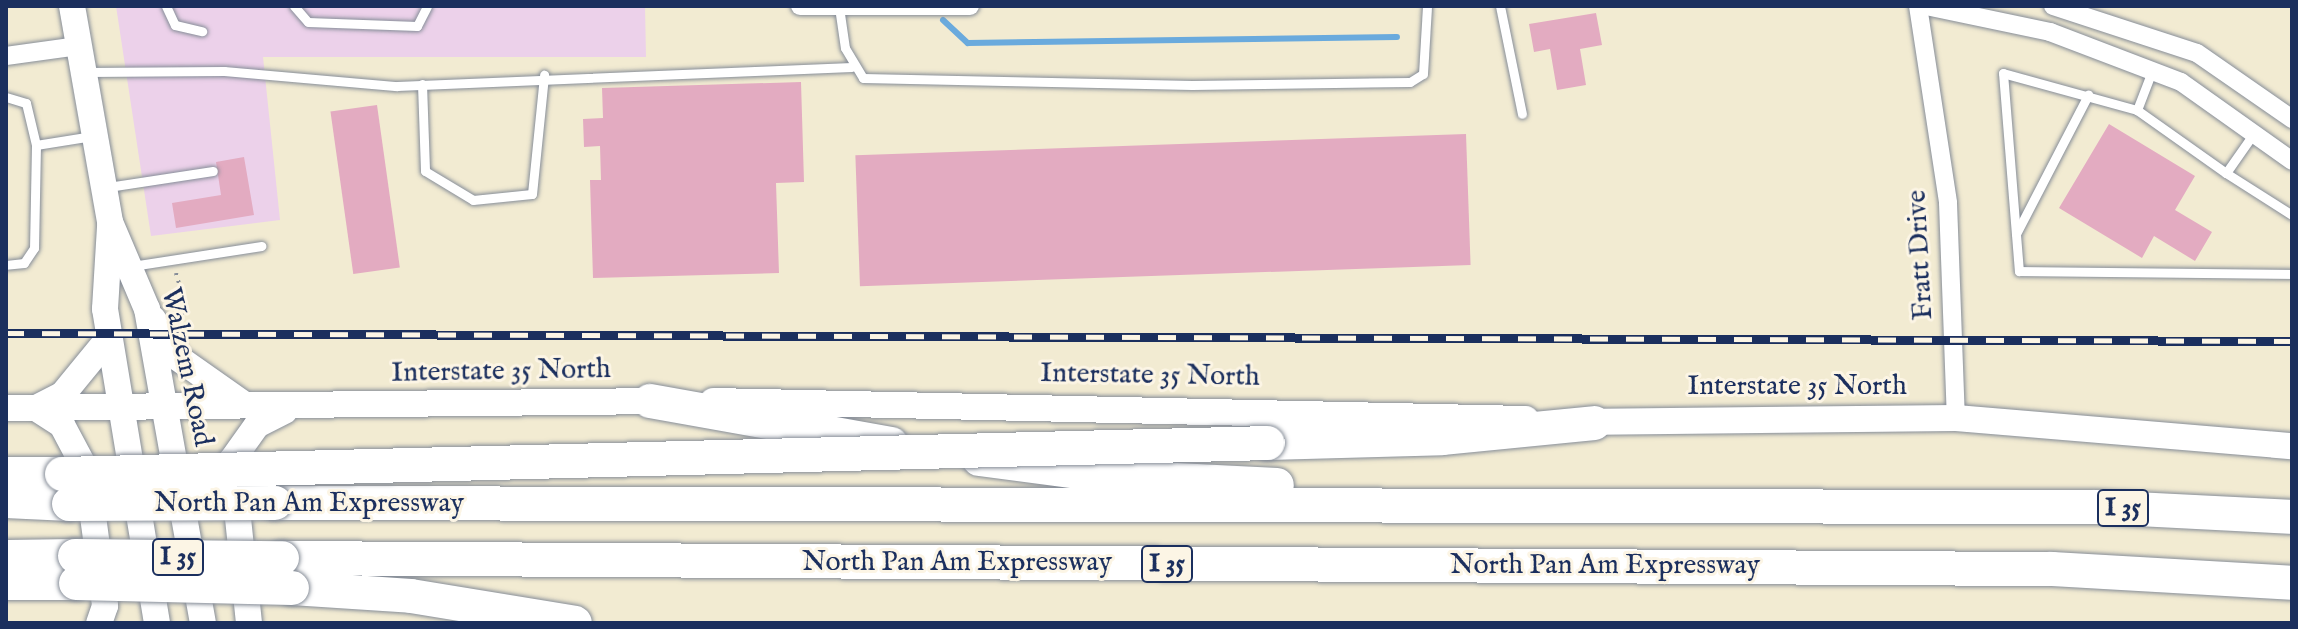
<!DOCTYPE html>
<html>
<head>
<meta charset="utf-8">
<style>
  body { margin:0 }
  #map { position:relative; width:2298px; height:629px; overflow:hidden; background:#f2ebd2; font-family:"IM FELL English",serif }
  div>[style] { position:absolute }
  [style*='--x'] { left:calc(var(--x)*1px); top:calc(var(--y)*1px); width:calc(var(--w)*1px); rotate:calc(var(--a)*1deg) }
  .built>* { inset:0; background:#ecd1ea }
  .stream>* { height:6px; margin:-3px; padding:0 3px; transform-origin:3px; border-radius:3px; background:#6aaadd }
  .building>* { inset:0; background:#e3abc1; transform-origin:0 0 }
  .path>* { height:4px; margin-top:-2px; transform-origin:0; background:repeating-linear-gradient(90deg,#868d98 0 2px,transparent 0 8px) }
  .roads { filter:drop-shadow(0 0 2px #868d98) drop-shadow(0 0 2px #868d98) }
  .lane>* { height:9px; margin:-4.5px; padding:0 4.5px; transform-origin:4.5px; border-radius:4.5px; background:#fff }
  .street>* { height:18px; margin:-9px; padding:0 9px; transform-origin:9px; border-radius:9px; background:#fff }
  .secondary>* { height:26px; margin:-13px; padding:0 13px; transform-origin:13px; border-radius:13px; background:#fff }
  .highway>* { height:34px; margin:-17px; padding:0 17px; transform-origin:17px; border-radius:17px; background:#fff }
  .rail>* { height:9px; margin-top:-4.5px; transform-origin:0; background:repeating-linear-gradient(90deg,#fcf5e5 0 18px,#1b2f5e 0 36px); box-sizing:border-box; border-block:2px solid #1b2f5e }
  .bridges { filter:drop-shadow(0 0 2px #868d98) drop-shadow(0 0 2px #868d98) }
  .highway-bridge>* { height:34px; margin:-17px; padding:0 17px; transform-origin:17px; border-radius:17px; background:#fff }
  span { translate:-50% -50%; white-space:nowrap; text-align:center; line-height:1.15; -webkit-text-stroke:6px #fcf5e5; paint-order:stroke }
  .shield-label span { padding:2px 6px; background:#fcf5e5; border:2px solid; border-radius:6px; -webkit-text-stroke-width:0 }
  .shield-label { font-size:26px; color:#1b2f5e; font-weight:700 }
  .street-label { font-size:28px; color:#1b2f5e }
  .frame { position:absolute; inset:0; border:8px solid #1b2f5e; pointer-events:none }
</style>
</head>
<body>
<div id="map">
  <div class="built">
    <div style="clip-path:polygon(116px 6px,645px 6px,646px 57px,263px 57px,280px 220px,151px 236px)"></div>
  </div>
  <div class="stream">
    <div style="--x:943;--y:20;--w:34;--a:43"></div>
    <div style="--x:968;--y:43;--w:429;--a:-0.8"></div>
  </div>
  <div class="building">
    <div style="clip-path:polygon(1596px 13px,1602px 45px,1580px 49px,1586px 85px,1557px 90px,1550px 49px,1534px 52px,1529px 24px)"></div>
    <div style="clip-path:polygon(801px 82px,804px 182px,776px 183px,779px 273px,593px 278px,590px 180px,601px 180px,600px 146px,584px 147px,583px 119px,603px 118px,602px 88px)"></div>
    <div style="left:377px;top:105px;width:164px;height:47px;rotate:82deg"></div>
    <div style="clip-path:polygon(2109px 124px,2195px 176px,2175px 210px,2212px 232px,2195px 261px,2154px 236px,2142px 258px,2059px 208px)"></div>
    <div style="left:1466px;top:134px;width:131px;height:611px;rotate:88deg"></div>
    <div style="clip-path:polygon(244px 157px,254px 215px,176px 228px,172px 203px,221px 195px,216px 162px)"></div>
  </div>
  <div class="path">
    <div style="--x:176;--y:273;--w:33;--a:74"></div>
    <div style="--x:185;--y:305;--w:17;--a:107"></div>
  </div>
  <div class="roads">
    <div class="lane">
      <div style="--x:166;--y:6;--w:21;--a:65"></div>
      <div style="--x:175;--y:25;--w:28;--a:13"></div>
      <div style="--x:294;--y:6;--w:21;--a:49"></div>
      <div style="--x:308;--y:22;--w:109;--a:2.1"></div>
      <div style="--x:417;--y:26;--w:22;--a:-63"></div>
      <div style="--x:1500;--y:6;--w:110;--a:78.5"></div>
      <div style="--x:839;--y:7;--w:41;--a:81.7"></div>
      <div style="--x:845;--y:48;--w:35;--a:59"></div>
      <div style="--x:863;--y:78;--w:329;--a:1.2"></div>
      <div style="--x:1192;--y:85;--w:218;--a:-0.8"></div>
      <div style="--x:1410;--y:82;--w:15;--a:-32"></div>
      <div style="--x:1423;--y:74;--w:68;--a:-86.6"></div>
      <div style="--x:2152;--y:71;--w:42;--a:111"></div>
      <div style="--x:2137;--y:110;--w:139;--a:-164.6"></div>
      <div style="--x:2003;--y:73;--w:199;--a:85.4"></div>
      <div style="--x:2019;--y:271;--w:273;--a:0.6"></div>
      <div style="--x:87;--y:72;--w:137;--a:-0.4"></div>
      <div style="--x:224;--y:71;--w:174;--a:5"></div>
      <div style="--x:397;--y:86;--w:455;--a:-2.4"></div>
      <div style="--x:422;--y:84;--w:87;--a:88"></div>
      <div style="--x:425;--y:171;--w:56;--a:31.1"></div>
      <div style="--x:473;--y:200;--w:59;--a:-5.8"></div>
      <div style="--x:532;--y:194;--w:120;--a:-84.2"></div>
      <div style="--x:6;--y:97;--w:21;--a:17"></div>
      <div style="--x:26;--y:103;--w:43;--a:76.6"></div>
      <div style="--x:36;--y:145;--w:103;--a:91.1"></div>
      <div style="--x:34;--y:248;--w:18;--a:124"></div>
      <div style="--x:24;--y:263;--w:18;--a:174"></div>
      <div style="--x:2137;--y:110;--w:109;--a:35.3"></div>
      <div style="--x:2254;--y:133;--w:49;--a:125"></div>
      <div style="--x:2226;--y:173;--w:78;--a:32.5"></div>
      <div style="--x:36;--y:145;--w:57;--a:-9.1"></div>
      <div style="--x:108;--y:187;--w:106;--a:-8.7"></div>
      <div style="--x:2016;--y:234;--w:157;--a:-62.6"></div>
      <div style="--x:132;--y:266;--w:131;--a:-8.8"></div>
    </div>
    <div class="street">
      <div style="--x:800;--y:6;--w:170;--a:0"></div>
      <div style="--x:1918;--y:6;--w:199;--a:81.3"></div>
      <div style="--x:1948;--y:203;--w:215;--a:87.9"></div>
      <div style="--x:1926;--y:6;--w:127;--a:11.8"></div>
      <div style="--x:2050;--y:32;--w:140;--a:20.9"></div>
      <div style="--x:2181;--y:82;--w:136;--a:35.4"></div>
      <div style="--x:2053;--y:6;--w:151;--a:18.1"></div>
      <div style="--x:2197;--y:53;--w:116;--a:34.8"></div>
      <div style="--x:6;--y:56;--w:73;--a:-7.9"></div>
    </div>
    <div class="secondary">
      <div style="--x:72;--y:6;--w:219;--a:80"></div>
      <div style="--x:110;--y:222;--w:95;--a:67"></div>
      <div style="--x:147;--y:309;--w:319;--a:79.9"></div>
      <div style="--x:110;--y:227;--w:82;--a:93.5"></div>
      <div style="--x:105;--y:309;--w:318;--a:80.6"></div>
      <div style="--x:153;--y:319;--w:46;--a:57.3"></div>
      <div style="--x:178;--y:358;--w:82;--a:35"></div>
      <div style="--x:713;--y:401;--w:813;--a:1.27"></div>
      <div style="--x:38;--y:407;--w:28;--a:-27"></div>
      <div style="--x:63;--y:394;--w:72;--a:-50.6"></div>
      <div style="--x:6;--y:408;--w:660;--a:-0.61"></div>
      <div style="--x:36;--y:408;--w:31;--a:33"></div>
      <div style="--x:62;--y:425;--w:53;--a:62"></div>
      <div style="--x:87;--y:472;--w:135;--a:82.3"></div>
      <div style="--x:105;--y:606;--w:18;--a:109"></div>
      <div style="--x:1577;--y:422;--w:379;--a:-0.6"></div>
      <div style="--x:1956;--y:418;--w:337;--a:4.8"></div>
      <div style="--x:249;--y:623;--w:164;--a:-96"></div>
      <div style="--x:232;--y:460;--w:43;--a:-54.5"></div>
      <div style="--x:257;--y:425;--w:31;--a:-27"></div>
    </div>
    <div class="highway">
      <div style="--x:650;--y:401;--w:245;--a:10.1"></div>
      <div style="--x:1268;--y:443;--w:174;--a:-1.6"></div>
      <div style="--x:1442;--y:438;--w:153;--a:-5.6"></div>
      <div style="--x:979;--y:459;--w:138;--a:7.5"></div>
      <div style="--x:1116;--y:477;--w:161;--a:2.8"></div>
      <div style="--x:6;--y:474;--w:56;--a:0"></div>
      <div style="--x:6;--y:501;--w:63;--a:2.7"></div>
      <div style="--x:275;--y:503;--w:1822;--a:0.13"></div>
      <div style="--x:2097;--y:507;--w:195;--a:2.9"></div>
      <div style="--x:6;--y:557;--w:69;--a:-0.8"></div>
      <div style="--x:282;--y:558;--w:1770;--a:0.36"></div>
      <div style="--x:2052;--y:569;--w:240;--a:3.3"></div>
      <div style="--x:6;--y:583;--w:70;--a:0"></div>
      <div style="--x:292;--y:588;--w:119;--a:3.8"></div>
      <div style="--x:411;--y:596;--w:166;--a:9.3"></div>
    </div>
  </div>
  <div class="rail">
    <div style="--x:6;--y:333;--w:2286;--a:0.2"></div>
  </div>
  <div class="bridges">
    <div class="highway-bridge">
      <div style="--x:62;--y:474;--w:1206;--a:-1.47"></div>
      <div style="--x:69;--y:504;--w:206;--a:-0.3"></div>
      <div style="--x:75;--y:556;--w:207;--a:0.6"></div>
      <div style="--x:76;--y:583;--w:216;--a:1.3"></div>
    </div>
  </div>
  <div class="shield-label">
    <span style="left:2123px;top:508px">I 35</span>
    <span style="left:178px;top:557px">I 35</span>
    <span style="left:1167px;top:564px">I 35</span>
  </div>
  <div class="street-label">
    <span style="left:1921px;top:255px;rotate:-93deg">Fratt Drive</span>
    <span style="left:186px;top:367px;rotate:78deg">Walzem Road</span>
    <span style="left:501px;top:372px;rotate:-1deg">Interstate 35 North</span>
    <span style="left:1150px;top:376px;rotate:1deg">Interstate 35 North</span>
    <span style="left:1797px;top:387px">Interstate 35 North</span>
    <span style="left:309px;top:504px">North Pan Am Expressway</span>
    <span style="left:957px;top:563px">North Pan Am Expressway</span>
    <span style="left:1605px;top:566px">North Pan Am Expressway</span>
  </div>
  <div class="frame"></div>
</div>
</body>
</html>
